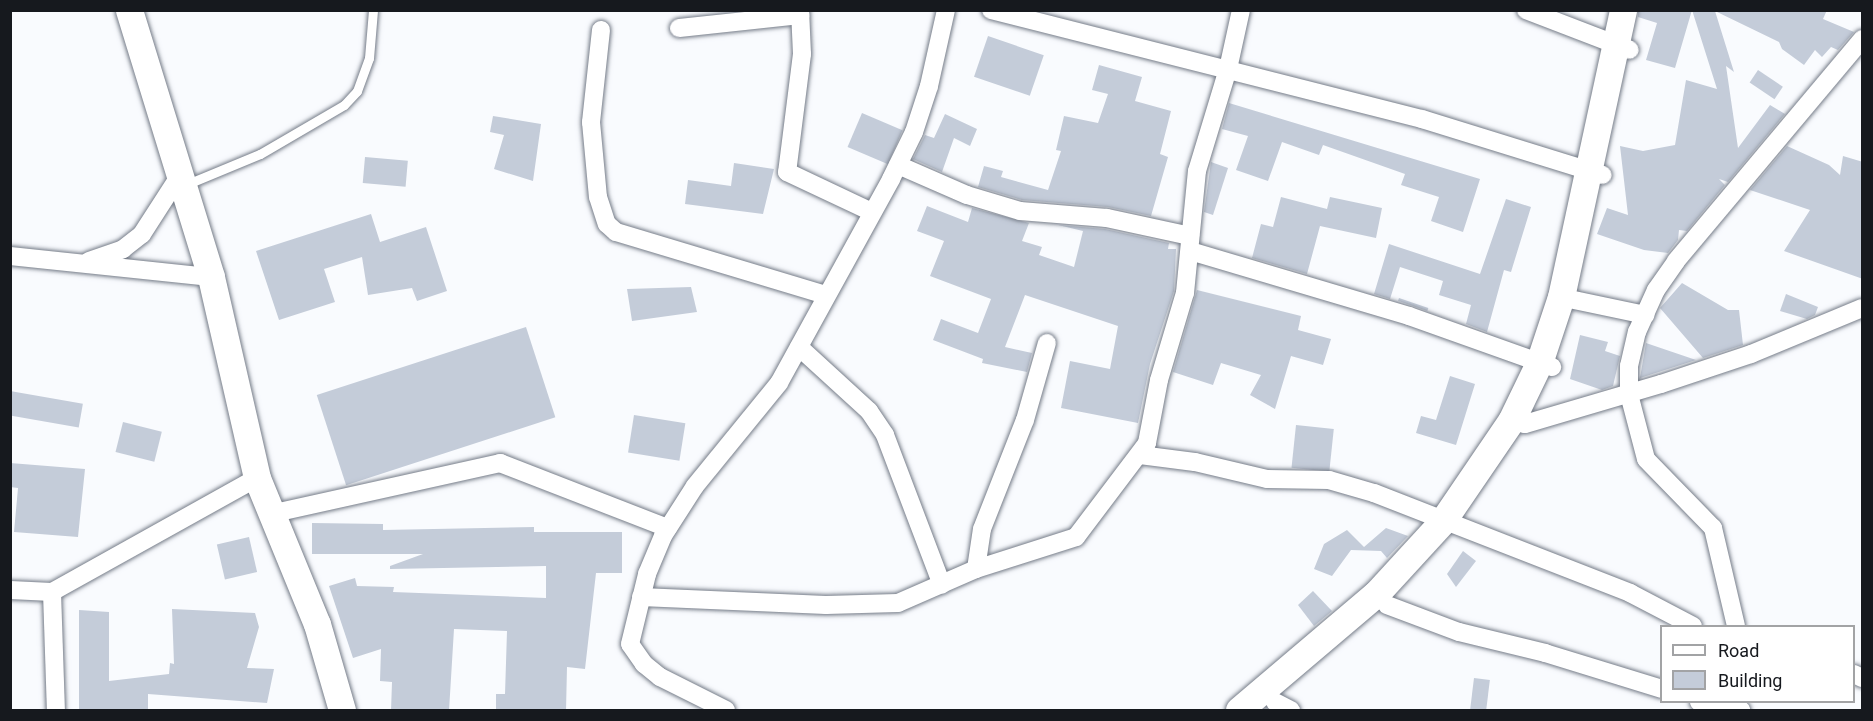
<!DOCTYPE html>
<html>
<head>
<meta charset="utf-8">
<style>
  body { margin:0 }
  #map { position:relative; width:1873px; height:721px; overflow:hidden; background:#f9fbfe; font-family:Roboto,sans-serif }
  div>[style] { position:absolute }
  [style*='--x'] { left:calc(var(--x)*1px); top:calc(var(--y)*1px); width:calc(var(--w)*1px); rotate:calc(var(--a)*1deg) }
  .building>* { inset:0; background:#c4ccd9; transform-origin:0 0 }
  .roads { filter:drop-shadow(0 0 2px #757c88) drop-shadow(0 0 2px #757c88) }
  .lane>* { height:9px; margin:-4.5px; padding:0 4.5px; transform-origin:4.5px; border-radius:4.5px; background:#fff }
  .street>* { height:18px; margin:-9px; padding:0 9px; transform-origin:9px; border-radius:9px; background:#fff }
  .secondary>* { height:27px; margin:-13.5px; padding:0 13.5px; transform-origin:13.5px; border-radius:13.5px; background:#fff }
  span { translate:-50% -50%; white-space:nowrap; text-align:center; line-height:1.15; -webkit-text-stroke:5px #fff; paint-order:stroke }
  .frame { position:absolute; inset:0; border:12px solid #16191e; pointer-events:none }
  .legend { position:absolute; left:1660px; top:625px; width:195px; height:78px; box-sizing:border-box; background:#fff; border:2px solid #a2a3a5; margin:0; padding:8px 10px; list-style:none; font-size:18px; color:#16191e }
  .legend li { display:flex; align-items:center; gap:12px; height:30px }
  .legend b { width:30px; border:2px solid #a2a3a5 }
</style>
</head>
<body>
<div id="map">
  <div class="building">
    <div style="clip-path:polygon(1638px 10px,1692px 10px,1675px 68px,1646px 60px,1657px 23px,1638px 17px)"></div>
    <div style="clip-path:polygon(1692px 10px,1827px 10px,1823px 19px,1854px 32px,1838px 50px,1831px 47px,1822px 57px,1815px 50px,1804px 65px,1782px 49px,1779px 42px,1715px 11px,1734px 72px,1726px 66px,1738px 148px,1770px 105px,1785px 114px,1728px 182px,1719px 179px,1725px 185px,1687px 231px,1679px 230px,1678px 240px,1668px 253px,1644px 250px,1597px 234px,1607px 208px,1628px 215px,1620px 146px,1643px 151px,1675px 145px,1686px 80px,1717px 89px)"></div>
    <div style="left:988px;top:36px;width:59px;height:43px;rotate:19deg"></div>
    <div style="clip-path:polygon(1099px 65px,1142px 77px,1135px 101px,1171px 111px,1160px 154px,1168px 157px,1151px 216px,1108px 207px,1022px 200px,978px 187px,984px 166px,1003px 171px,1001px 177px,1048px 190px,1061px 151px,1056px 150px,1064px 116px,1098px 123px,1108px 94px,1092px 90px)"></div>
    <div style="left:1758px;top:70px;width:30px;height:15px;rotate:34deg"></div>
    <div style="clip-path:polygon(1229px 103px,1480px 179px,1463px 232px,1431px 221px,1439px 197px,1401px 185px,1405px 174px,1323px 145px,1319px 155px,1282px 142px,1268px 181px,1236px 170px,1248px 136px,1222px 129px)"></div>
    <div style="left:862px;top:113px;width:44px;height:37px;rotate:23deg"></div>
    <div style="clip-path:polygon(945px 114px,977px 129px,970px 146px,954px 138px,942px 172px,913px 159px,925px 135px,934px 138px)"></div>
    <div style="clip-path:polygon(493px 116px,541px 124px,533px 181px,494px 169px,504px 135px,490px 132px)"></div>
    <div style="clip-path:polygon(1787px 146px,1829px 165px,1840px 175px,1843px 156px,1863px 162px,1863px 279px,1784px 251px,1810px 210px,1750px 190px)"></div>
    <div style="left:365px;top:157px;width:43px;height:26px;rotate:5deg"></div>
    <div style="clip-path:polygon(1211px 162px,1228px 168px,1213px 215px,1204px 212px)"></div>
    <div style="clip-path:polygon(734px 163px,774px 169px,763px 214px,685px 204px,688px 180px,731px 186px)"></div>
    <div style="clip-path:polygon(1281px 197px,1327px 209px,1330px 197px,1382px 208px,1376px 238px,1320px 226px,1307px 274px,1252px 258px,1261px 224px,1273px 227px)"></div>
    <div style="clip-path:polygon(1506px 199px,1531px 207px,1511px 272px,1504px 270px,1487px 332px,1466px 324px,1471px 305px,1439px 295px,1443px 281px,1400px 267px,1390px 299px,1374px 294px,1389px 244px,1480px 274px)"></div>
    <div style="clip-path:polygon(927px 206px,968px 222px,972px 208px,1029px 223px,1022px 241px,1042px 247px,1039px 255px,1074px 267px,1083px 231px,1058px 225px,1105px 229px,1169px 243px,1168px 249px,1176px 249px,1174px 291px,1150px 364px,1138px 423px,1061px 408px,1070px 361px,1110px 369px,1118px 326px,1025px 295px,1005px 347px,1032px 353px,1027px 372px,982px 363px,983px 359px,933px 340px,941px 319px,978px 333px,991px 299px,930px 276px,944px 241px,917px 231px)"></div>
    <div style="clip-path:polygon(371px 214px,380px 242px,426px 227px,447px 291px,417px 301px,412px 288px,368px 295px,362px 257px,324px 269px,335px 302px,279px 320px,256px 251px)"></div>
    <div style="clip-path:polygon(1682px 283px,1728px 310px,1739px 310px,1743px 345px,1703px 358px,1660px 308px)"></div>
    <div style="clip-path:polygon(691px 287px,697px 312px,632px 321px,627px 289px)"></div>
    <div style="clip-path:polygon(1197px 290px,1301px 316px,1298px 330px,1331px 339px,1323px 365px,1291px 356px,1275px 409px,1250px 395px,1261px 375px,1221px 363px,1213px 385px,1173px 372px)"></div>
    <div style="clip-path:polygon(1786px 294px,1818px 307px,1815px 315px,1807px 319px,1780px 311px)"></div>
    <div style="left:1399px;top:298px;width:31px;height:3px;rotate:19deg"></div>
    <div style="left:526px;top:327px;width:95px;height:220px;rotate:72deg"></div>
    <div style="clip-path:polygon(1580px 335px,1608px 342px,1605px 351px,1620px 356px,1613px 386px,1602px 390px,1570px 379px)"></div>
    <div style="clip-path:polygon(1646px 343px,1696px 360px,1640px 378px)"></div>
    <div style="clip-path:polygon(1450px 376px,1475px 384px,1456px 445px,1416px 433px,1421px 416px,1436px 420px)"></div>
    <div style="left:10px;top:391px;width:74px;height:24px;rotate:10deg"></div>
    <div style="left:634px;top:415px;width:52px;height:38px;rotate:9deg"></div>
    <div style="left:123px;top:422px;width:40px;height:31px;rotate:14deg"></div>
    <div style="left:1296px;top:425px;width:38px;height:43px;rotate:6deg"></div>
    <div style="clip-path:polygon(10px 463px,85px 469px,78px 537px,14px 532px,18px 488px,10px 487px)"></div>
    <div style="clip-path:polygon(312px 523px,383px 524px,383px 530px,534px 527px,534px 532px,622px 532px,622px 573px,596px 573px,585px 669px,567px 667px,566px 711px,496px 711px,496px 694px,505px 694px,507px 631px,454px 629px,449px 711px,391px 711px,392px 682px,380px 681px,381px 649px,353px 658px,329px 586px,355px 578px,357px 586px,394px 587px,393px 592px,546px 598px,546px 566px,390px 569px,390px 566px,423px 554px,312px 554px)"></div>
    <div style="clip-path:polygon(1386px 528px,1408px 536px,1387px 558px,1381px 551px,1351px 550px,1332px 576px,1314px 569px,1324px 544px,1347px 530px,1364px 547px)"></div>
    <div style="left:249px;top:537px;width:36px;height:33px;rotate:77deg"></div>
    <div style="clip-path:polygon(1463px 551px,1476px 561px,1456px 587px,1447px 574px)"></div>
    <div style="clip-path:polygon(1313px 591px,1332px 611px,1314px 626px,1298px 605px)"></div>
    <div style="clip-path:polygon(172px 609px,255px 613px,259px 627px,247px 668px,274px 669px,267px 703px,148px 694px,148px 711px,79px 711px,79px 610px,109px 612px,109px 681px,169px 674px,170px 663px,174px 664px)"></div>
    <div style="left:1474px;top:678px;width:16px;height:33px;rotate:7deg"></div>
  </div>
  <div class="roads">
    <div class="lane">
      <div style="--x:185;--y:185;--w:81;--a:-22.5"></div>
      <div style="--x:260;--y:154;--w:97;--a:-30.3"></div>
      <div style="--x:344;--y:105;--w:19;--a:-47"></div>
      <div style="--x:357;--y:91;--w:35;--a:-70"></div>
      <div style="--x:369;--y:58;--w:48;--a:-85.2"></div>
    </div>
    <div class="street">
      <div style="--x:800;--y:10;--w:44;--a:87.4"></div>
      <div style="--x:802;--y:54;--w:119;--a:97.2"></div>
      <div style="--x:787;--y:172;--w:94;--a:25.2"></div>
      <div style="--x:991;--y:10;--w:445;--a:14.2"></div>
      <div style="--x:1422;--y:119;--w:189;--a:17.2"></div>
      <div style="--x:1526;--y:10;--w:111;--a:21"></div>
      <div style="--x:679;--y:28;--w:122;--a:-6.1"></div>
      <div style="--x:601;--y:30;--w:93;--a:96.2"></div>
      <div style="--x:591;--y:122;--w:75;--a:84.7"></div>
      <div style="--x:598;--y:197;--w:28;--a:72"></div>
      <div style="--x:607;--y:224;--w:12;--a:42"></div>
      <div style="--x:616;--y:232;--w:219;--a:16.7"></div>
      <div style="--x:898;--y:165;--w:75;--a:23.5"></div>
      <div style="--x:967;--y:195;--w:55;--a:16.8"></div>
      <div style="--x:1020;--y:211;--w:87;--a:4.6"></div>
      <div style="--x:1107;--y:218;--w:85;--a:12.2"></div>
      <div style="--x:1190;--y:251;--w:228;--a:16.5"></div>
      <div style="--x:1409;--y:316;--w:152;--a:19.6"></div>
      <div style="--x:10;--y:256;--w:202;--a:6"></div>
      <div style="--x:89;--y:261;--w:36;--a:-19"></div>
      <div style="--x:123;--y:249;--w:24;--a:-38"></div>
      <div style="--x:142;--y:234;--w:70;--a:-57.2"></div>
      <div style="--x:1574;--y:300;--w:73;--a:11.9"></div>
      <div style="--x:799;--y:347;--w:95;--a:42.4"></div>
      <div style="--x:869;--y:411;--w:29;--a:56"></div>
      <div style="--x:885;--y:435;--w:160;--a:69.2"></div>
      <div style="--x:1511;--y:421;--w:14;--a:12"></div>
      <div style="--x:1525;--y:424;--w:142;--a:-16.4"></div>
      <div style="--x:1661;--y:384;--w:95;--a:-18.4"></div>
      <div style="--x:1751;--y:354;--w:120;--a:-22.5"></div>
      <div style="--x:1140;--y:455;--w:55;--a:7.3"></div>
      <div style="--x:1195;--y:462;--w:74;--a:13.3"></div>
      <div style="--x:1267;--y:479;--w:62;--a:0.9"></div>
      <div style="--x:1329;--y:480;--w:47;--a:16.1"></div>
      <div style="--x:1374;--y:493;--w:275;--a:21.3"></div>
      <div style="--x:1630;--y:593;--w:71;--a:27.6"></div>
      <div style="--x:270;--y:514;--w:236;--a:-12.5"></div>
      <div style="--x:500;--y:463;--w:180;--a:21.2"></div>
      <div style="--x:976;--y:569;--w:40;--a:-81.5"></div>
      <div style="--x:982;--y:529;--w:117;--a:-68.5"></div>
      <div style="--x:1025;--y:420;--w:80;--a:-74.1"></div>
      <div style="--x:10;--y:590;--w:42;--a:2.7"></div>
      <div style="--x:52;--y:592;--w:235;--a:-29.1"></div>
      <div style="--x:52;--y:592;--w:118;--a:88.1"></div>
      <div style="--x:641;--y:597;--w:185;--a:2.5"></div>
      <div style="--x:826;--y:605;--w:72;--a:-1.6"></div>
      <div style="--x:898;--y:603;--w:85;--a:-23.6"></div>
      <div style="--x:976;--y:569;--w:105;--a:-17.7"></div>
      <div style="--x:1076;--y:537;--w:118;--a:-52.9"></div>
      <div style="--x:1147;--y:443;--w:64;--a:-79.2"></div>
      <div style="--x:1159;--y:380;--w:91;--a:-73.4"></div>
      <div style="--x:1185;--y:293;--w:123;--a:-84.4"></div>
      <div style="--x:1197;--y:171;--w:107;--a:-73.1"></div>
      <div style="--x:1228;--y:69;--w:60;--a:-77.6"></div>
      <div style="--x:1387;--y:605;--w:77;--a:20.6"></div>
      <div style="--x:1459;--y:632;--w:89;--a:13.7"></div>
      <div style="--x:1545;--y:653;--w:122;--a:17.1"></div>
      <div style="--x:1736;--y:626;--w:101;--a:-103.2"></div>
      <div style="--x:1713;--y:528;--w:96;--a:-134.2"></div>
      <div style="--x:1646;--y:459;--w:67;--a:-104.7"></div>
      <div style="--x:1629;--y:394;--w:28;--a:-90"></div>
      <div style="--x:1629;--y:366;--w:35;--a:-77"></div>
      <div style="--x:1637;--y:332;--w:46;--a:-65.7"></div>
      <div style="--x:1656;--y:290;--w:35;--a:-55"></div>
      <div style="--x:1676;--y:261;--w:290;--a:-50"></div>
      <div style="--x:1854;--y:674;--w:9;--a:27"></div>
      <div style="--x:1275;--y:702;--w:18;--a:27"></div>
      <div style="--x:1699;--y:702;--w:43;--a:10.8"></div>
      <div style="--x:726;--y:710;--w:74;--a:-153.4"></div>
      <div style="--x:660;--y:677;--w:21;--a:-141"></div>
      <div style="--x:644;--y:664;--w:24;--a:-125"></div>
      <div style="--x:630;--y:644;--w:72;--a:-76.3"></div>
      <div style="--x:647;--y:574;--w:41;--a:-67.2"></div>
      <div style="--x:663;--y:536;--w:59;--a:-57.4"></div>
      <div style="--x:695;--y:486;--w:133;--a:-50.8"></div>
      <div style="--x:779;--y:383;--w:233;--a:-61.2"></div>
      <div style="--x:891;--y:179;--w:52;--a:-63.9"></div>
      <div style="--x:914;--y:132;--w:48;--a:-71.9"></div>
      <div style="--x:929;--y:86;--w:78;--a:-77.4"></div>
    </div>
    <div class="secondary">
      <div style="--x:129;--y:10;--w:279;--a:72.9"></div>
      <div style="--x:211;--y:277;--w:206;--a:77.1"></div>
      <div style="--x:257;--y:478;--w:158;--a:67.7"></div>
      <div style="--x:317;--y:624;--w:90;--a:73.8"></div>
      <div style="--x:1239;--y:710;--w:180;--a:-40.3"></div>
      <div style="--x:1376;--y:594;--w:98;--a:-47.5"></div>
      <div style="--x:1442;--y:522;--w:122;--a:-55.7"></div>
      <div style="--x:1511;--y:421;--w:64;--a:-64.2"></div>
      <div style="--x:1539;--y:363;--w:70;--a:-71.6"></div>
      <div style="--x:1561;--y:297;--w:294;--a:-77.8"></div>
    </div>
  </div>
  <div class="frame"></div>
  <ul class="legend">
  <li><b style="height:8px;background:#fff"></b>Road</li>
  <li><b style="height:16px;background:#c4ccd9"></b>Building</li>
  </ul>
</div>
</body>
</html>
